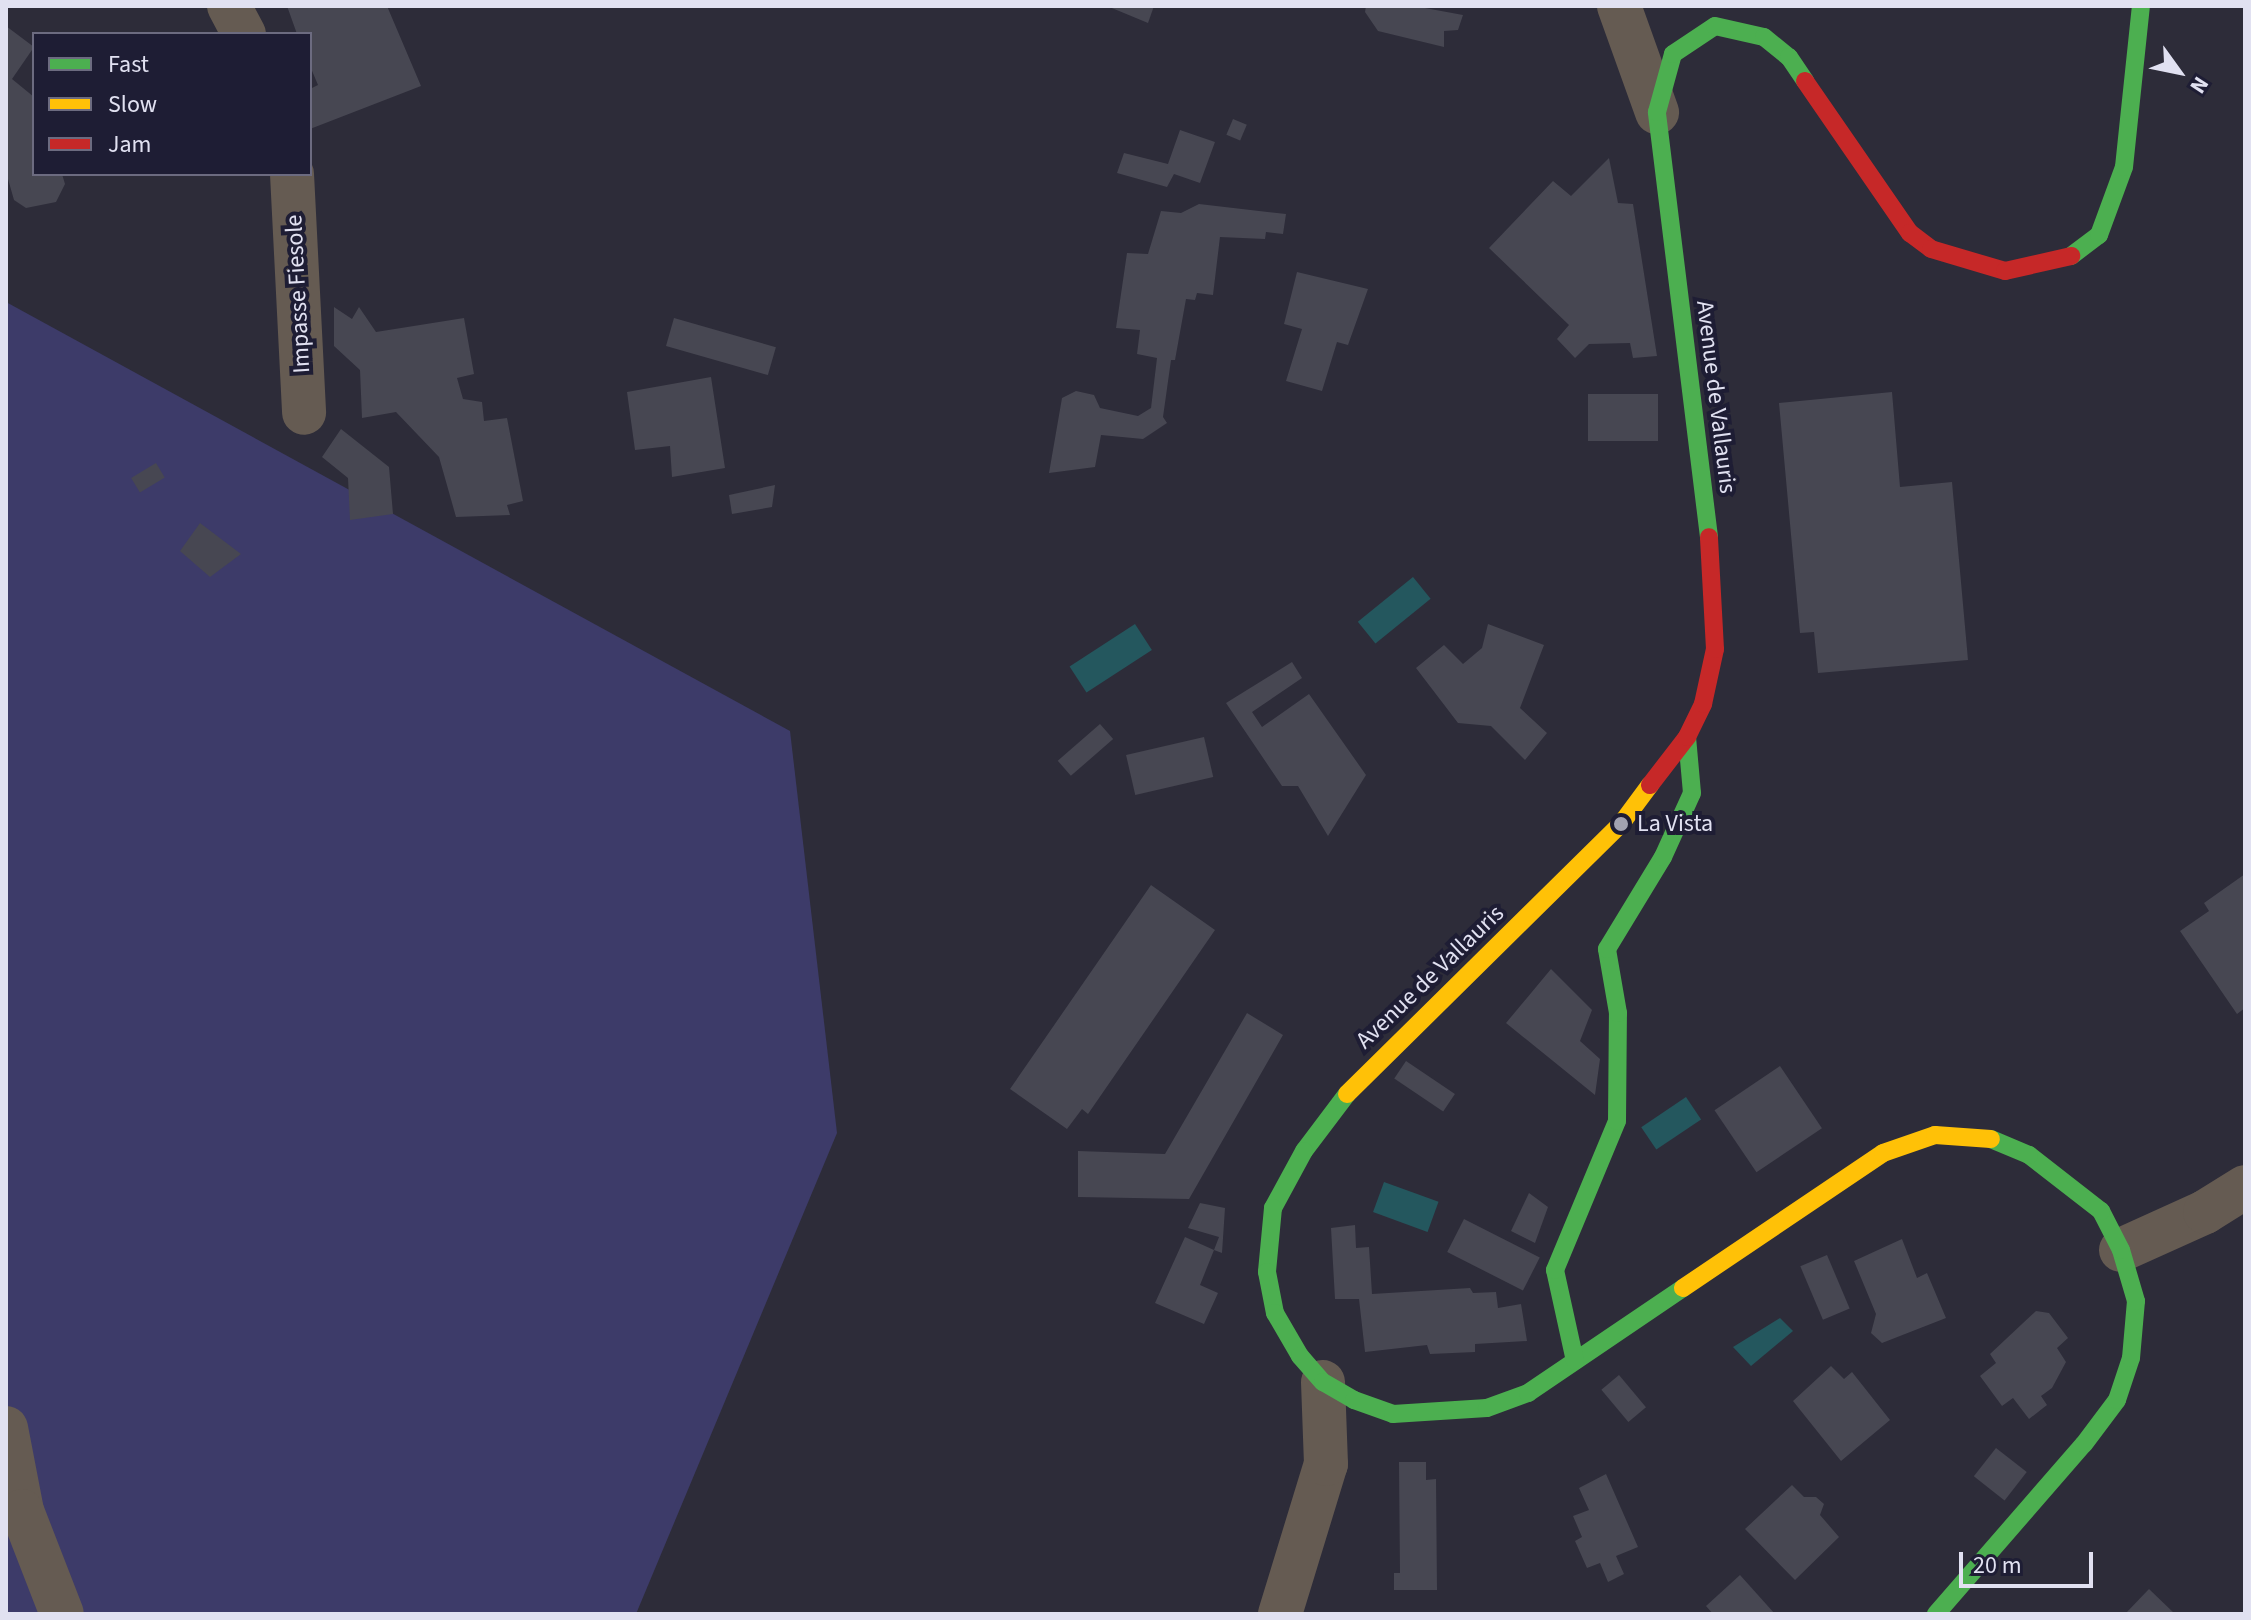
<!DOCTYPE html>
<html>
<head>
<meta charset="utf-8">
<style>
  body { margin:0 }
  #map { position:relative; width:2251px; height:1620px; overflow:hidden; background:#2d2c39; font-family:"Source Sans 3",sans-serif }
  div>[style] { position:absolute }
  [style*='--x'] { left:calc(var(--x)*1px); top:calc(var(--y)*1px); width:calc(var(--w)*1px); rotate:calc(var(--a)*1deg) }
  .green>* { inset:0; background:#3d3b69 }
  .water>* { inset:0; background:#24575e; transform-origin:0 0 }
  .building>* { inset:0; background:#474752; transform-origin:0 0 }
  .street>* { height:44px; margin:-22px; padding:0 22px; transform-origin:22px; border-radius:22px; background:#655b52 }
  .fast>* { height:18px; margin:-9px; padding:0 9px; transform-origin:9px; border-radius:9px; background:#4caf50 }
  .slow>* { height:18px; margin:-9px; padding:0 9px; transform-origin:9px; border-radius:9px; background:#ffc107 }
  .jam>* { height:18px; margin:-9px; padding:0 9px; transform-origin:9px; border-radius:9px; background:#c62828 }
  .dots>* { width:22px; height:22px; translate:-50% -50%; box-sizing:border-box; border:4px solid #1e1d34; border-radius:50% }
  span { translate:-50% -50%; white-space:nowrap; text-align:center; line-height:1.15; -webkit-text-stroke:8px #1e1d34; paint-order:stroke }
  .street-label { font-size:24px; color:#e1e1f1 }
  .poi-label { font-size:24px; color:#e1e1f1 }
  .left { translate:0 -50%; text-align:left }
  .frame { position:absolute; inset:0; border:8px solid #e1e1f1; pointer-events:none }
  .legend { position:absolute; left:32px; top:32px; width:280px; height:144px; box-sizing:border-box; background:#1e1d34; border:2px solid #6c6b80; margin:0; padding:10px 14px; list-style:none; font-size:24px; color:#e1e1f1 }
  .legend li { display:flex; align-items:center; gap:16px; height:40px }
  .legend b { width:40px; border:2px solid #6c6b80 }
  .north { position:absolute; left:2139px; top:32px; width:80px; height:80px; -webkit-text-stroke:6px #1e1d34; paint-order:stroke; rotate:123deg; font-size:22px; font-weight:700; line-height:32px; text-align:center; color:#e1e1f1 }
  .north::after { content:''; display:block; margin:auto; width:28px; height:36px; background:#e1e1f1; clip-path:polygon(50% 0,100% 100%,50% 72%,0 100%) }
  .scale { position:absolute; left:1959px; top:1552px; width:134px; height:36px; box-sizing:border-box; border:4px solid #e1e1f1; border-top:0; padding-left:10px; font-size:24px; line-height:28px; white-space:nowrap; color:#e1e1f1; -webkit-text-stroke:6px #1e1d34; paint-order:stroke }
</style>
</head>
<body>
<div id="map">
  <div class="green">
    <div style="clip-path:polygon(6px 302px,790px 731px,837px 1133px,636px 1614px,6px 1614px)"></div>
  </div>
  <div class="water">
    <div style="left:1413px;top:577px;width:28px;height:71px;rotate:51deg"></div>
    <div style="left:1135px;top:624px;width:31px;height:78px;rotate:57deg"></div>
    <div style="left:1686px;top:1097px;width:27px;height:54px;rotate:56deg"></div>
    <div style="left:1384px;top:1182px;width:58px;height:32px;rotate:20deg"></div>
    <div style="clip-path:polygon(1780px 1318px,1793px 1331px,1751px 1366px,1733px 1347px)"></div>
  </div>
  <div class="building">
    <div style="clip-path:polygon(287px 6px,387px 6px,421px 86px,310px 129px,310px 89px,318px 85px,310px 66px,310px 34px,297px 34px)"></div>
    <div style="clip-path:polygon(1107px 6px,1154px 6px,1148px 23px)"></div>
    <div style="clip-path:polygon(1366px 6px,1414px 6px,1463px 15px,1458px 30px,1444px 31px,1444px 47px,1378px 31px,1365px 12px)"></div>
    <div style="clip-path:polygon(6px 26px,34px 47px,12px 79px,34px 97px,34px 174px,62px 174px,65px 184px,56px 202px,26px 208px,14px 200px,6px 172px)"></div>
    <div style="left:1233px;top:119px;width:15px;height:17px;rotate:23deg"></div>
    <div style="clip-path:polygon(1180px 130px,1215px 142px,1200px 183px,1174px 174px,1167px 187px,1117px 173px,1124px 153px,1168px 164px)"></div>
    <div style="clip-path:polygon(1609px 158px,1618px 203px,1633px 204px,1657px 356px,1633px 358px,1630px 343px,1589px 344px,1575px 358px,1557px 339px,1569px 325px,1489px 248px,1553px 181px,1571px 196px)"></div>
    <div style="clip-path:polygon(1199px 204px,1286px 214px,1283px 234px,1266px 232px,1265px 239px,1220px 237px,1213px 295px,1197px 293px,1195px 300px,1186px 299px,1175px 360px,1171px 360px,1163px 417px,1167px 423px,1143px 439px,1101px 435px,1095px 467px,1049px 473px,1062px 398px,1076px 391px,1094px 395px,1100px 408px,1138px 416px,1151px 408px,1157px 358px,1137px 354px,1140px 330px,1116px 328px,1127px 253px,1148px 254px,1161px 211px,1181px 213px)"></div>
    <div style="clip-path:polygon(1297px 272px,1368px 289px,1348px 345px,1337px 342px,1322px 391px,1286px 381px,1302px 329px,1284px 324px)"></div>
    <div style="clip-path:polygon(334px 307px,352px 319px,359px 307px,376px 332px,464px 318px,474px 374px,457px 378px,463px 399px,482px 402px,484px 421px,507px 418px,523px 501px,507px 505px,510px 515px,456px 517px,439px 457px,396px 412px,362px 418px,360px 370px,334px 346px)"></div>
    <div style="left:674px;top:318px;width:106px;height:29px;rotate:16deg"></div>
    <div style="clip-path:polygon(711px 377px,725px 468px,672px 477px,670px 446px,635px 450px,627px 392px)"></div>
    <div style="clip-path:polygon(1892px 392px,1900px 487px,1952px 482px,1968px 660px,1818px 673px,1814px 632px,1800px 633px,1779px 403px)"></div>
    <div style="left:1588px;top:394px;width:70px;height:47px"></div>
    <div style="clip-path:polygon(341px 429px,389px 467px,393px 514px,350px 520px,348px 478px,322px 457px)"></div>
    <div style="left:156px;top:463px;width:17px;height:29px;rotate:59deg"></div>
    <div style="clip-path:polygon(775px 485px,772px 507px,732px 514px,729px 495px)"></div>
    <div style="clip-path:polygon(200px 523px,241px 554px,210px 577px,180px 551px)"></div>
    <div style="clip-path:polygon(1488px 624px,1544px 645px,1520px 708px,1547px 733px,1525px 760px,1491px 726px,1458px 723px,1416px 668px,1444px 645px,1463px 664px,1482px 648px)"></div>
    <div style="clip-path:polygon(1292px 662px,1302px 678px,1252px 712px,1262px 727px,1309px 694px,1366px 775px,1328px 836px,1298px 786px,1282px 786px,1226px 703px)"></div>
    <div style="left:1100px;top:724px;width:20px;height:56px;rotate:49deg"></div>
    <div style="left:1204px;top:737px;width:41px;height:80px;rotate:77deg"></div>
    <div style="clip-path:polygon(2245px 874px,2245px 1008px,2237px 1014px,2180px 931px,2209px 911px,2204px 903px)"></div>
    <div style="clip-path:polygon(1151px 885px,1215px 930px,1088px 1114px,1082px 1109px,1067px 1129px,1010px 1089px)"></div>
    <div style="clip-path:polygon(1551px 969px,1592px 1010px,1580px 1041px,1600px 1059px,1595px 1095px,1506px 1023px)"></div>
    <div style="clip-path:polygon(1247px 1013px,1283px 1035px,1189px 1199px,1078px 1197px,1078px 1151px,1165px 1154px)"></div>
    <div style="left:1406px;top:1061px;width:59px;height:21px;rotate:34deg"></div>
    <div style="left:1780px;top:1066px;width:75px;height:79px;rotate:56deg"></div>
    <div style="clip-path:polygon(1529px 1193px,1548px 1207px,1535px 1243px,1511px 1231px)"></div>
    <div style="clip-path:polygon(1200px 1203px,1225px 1208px,1222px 1253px,1214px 1250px,1219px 1237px,1188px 1228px)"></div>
    <div style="left:1464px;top:1219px;width:85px;height:37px;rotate:27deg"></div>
    <div style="clip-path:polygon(1355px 1225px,1356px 1248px,1369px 1247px,1372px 1294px,1470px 1288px,1473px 1293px,1496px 1292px,1498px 1308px,1521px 1304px,1527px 1341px,1475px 1344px,1475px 1352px,1430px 1354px,1427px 1345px,1365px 1352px,1359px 1299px,1335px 1299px,1331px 1228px)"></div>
    <div style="clip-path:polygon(1185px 1237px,1214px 1250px,1200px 1285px,1218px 1293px,1204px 1324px,1155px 1303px)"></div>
    <div style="clip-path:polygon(1902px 1239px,1917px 1278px,1927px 1273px,1946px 1318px,1882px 1343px,1871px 1333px,1876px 1314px,1854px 1261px)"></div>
    <div style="left:1827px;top:1255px;width:58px;height:29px;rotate:67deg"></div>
    <div style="clip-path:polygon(2036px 1311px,2049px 1313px,2068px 1338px,2057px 1348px,2066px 1362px,2052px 1388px,2041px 1396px,2047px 1405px,2029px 1419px,2013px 1398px,2002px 1406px,1980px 1376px,1996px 1363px,1990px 1354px)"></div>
    <div style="clip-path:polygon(1831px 1366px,1844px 1379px,1852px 1372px,1890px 1420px,1841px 1461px,1793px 1401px)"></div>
    <div style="left:1619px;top:1375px;width:42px;height:23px;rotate:50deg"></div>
    <div style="left:1996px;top:1448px;width:39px;height:36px;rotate:38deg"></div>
    <div style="clip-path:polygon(1399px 1462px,1426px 1462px,1426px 1480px,1436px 1479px,1437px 1590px,1394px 1590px,1394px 1573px,1400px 1573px)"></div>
    <div style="clip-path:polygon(1606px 1474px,1638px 1547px,1616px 1556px,1624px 1574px,1608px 1582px,1600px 1563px,1587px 1568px,1575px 1541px,1582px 1537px,1573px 1516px,1589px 1510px,1579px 1488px)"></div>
    <div style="clip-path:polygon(1792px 1485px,1804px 1497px,1816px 1497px,1824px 1504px,1820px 1515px,1839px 1537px,1795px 1580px,1745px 1529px)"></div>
    <div style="clip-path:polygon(1740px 1575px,1775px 1614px,1713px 1614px,1706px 1606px)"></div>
    <div style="clip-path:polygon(2149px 1589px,2175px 1614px,2125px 1614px)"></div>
  </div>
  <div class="street">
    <div style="--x:229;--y:6;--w:32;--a:62"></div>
    <div style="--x:1619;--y:6;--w:113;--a:70.3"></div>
    <div style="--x:292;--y:174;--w:239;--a:87.1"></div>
    <div style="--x:2121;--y:1250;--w:92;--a:-24.3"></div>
    <div style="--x:2205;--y:1212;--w:47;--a:-32"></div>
    <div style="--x:6;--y:1428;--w:85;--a:79.1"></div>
    <div style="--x:22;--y:1511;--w:110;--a:68.8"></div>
    <div style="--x:1280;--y:1614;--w:157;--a:-73"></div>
    <div style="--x:1326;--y:1464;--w:82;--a:-92.1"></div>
  </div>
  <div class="fast">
    <div style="--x:2071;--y:256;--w:35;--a:-37"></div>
    <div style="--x:2099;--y:235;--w:72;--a:-69.8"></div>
    <div style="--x:2124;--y:167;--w:162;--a:-84"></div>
    <div style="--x:1709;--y:537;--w:428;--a:-97"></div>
    <div style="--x:1657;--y:112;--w:60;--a:-74.6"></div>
    <div style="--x:1673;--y:54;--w:50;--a:-33.7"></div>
    <div style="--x:1715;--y:26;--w:50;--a:12.7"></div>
    <div style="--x:1764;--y:37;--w:32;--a:39"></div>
    <div style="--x:1789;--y:57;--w:29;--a:56"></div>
    <div style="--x:1347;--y:1094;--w:71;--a:127"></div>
    <div style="--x:1304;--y:1151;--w:65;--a:118.5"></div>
    <div style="--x:1273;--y:1208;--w:64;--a:95.4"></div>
    <div style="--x:1267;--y:1272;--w:42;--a:79"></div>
    <div style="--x:1275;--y:1313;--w:50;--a:59.8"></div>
    <div style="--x:1300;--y:1356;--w:35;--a:49"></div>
    <div style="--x:1323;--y:1382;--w:36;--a:30"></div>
    <div style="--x:1354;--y:1400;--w:41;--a:19.7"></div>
    <div style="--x:1393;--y:1414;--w:94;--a:-3.7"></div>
    <div style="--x:1487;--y:1408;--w:44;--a:-20.1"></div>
    <div style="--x:1528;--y:1393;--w:187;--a:-34.1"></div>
    <div style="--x:1575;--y:1361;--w:93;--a:-102.4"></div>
    <div style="--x:1555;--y:1270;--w:161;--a:-67.4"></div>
    <div style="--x:1617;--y:1121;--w:108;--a:-89.5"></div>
    <div style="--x:1618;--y:1013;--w:65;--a:-99.8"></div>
    <div style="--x:1607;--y:949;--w:108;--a:-58.7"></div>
    <div style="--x:1663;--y:857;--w:70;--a:-65.6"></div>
    <div style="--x:1692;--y:793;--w:56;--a:-95.1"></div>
    <div style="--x:1936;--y:1614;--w:225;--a:-49"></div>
    <div style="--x:2084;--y:1444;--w:55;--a:-53.1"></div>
    <div style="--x:2117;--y:1400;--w:44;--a:-71.6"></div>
    <div style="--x:2131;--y:1358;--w:57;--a:-85"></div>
    <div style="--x:2136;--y:1301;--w:53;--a:-106.4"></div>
    <div style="--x:2121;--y:1250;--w:44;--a:-117.1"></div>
    <div style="--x:2101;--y:1211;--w:91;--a:-142.1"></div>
    <div style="--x:2029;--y:1155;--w:41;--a:-157.2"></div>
  </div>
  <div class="slow">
    <div style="--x:1347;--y:1094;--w:385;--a:-44.6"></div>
    <div style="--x:1621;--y:824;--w:49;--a:-53.4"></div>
    <div style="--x:1683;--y:1288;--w:241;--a:-34"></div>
    <div style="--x:1883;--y:1153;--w:55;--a:-19.1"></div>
    <div style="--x:1935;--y:1135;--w:56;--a:4.1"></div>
  </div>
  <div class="jam">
    <div style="--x:1805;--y:81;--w:185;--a:55.4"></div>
    <div style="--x:1910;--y:233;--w:26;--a:37"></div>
    <div style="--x:1931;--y:249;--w:77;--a:16.6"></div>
    <div style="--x:2005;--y:271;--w:68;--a:-12.8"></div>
    <div style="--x:1650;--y:785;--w:61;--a:-52.4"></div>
    <div style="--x:1687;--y:737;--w:37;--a:-64"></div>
    <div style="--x:1703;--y:704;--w:56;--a:-77.7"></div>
    <div style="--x:1715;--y:649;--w:112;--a:-93.1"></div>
  </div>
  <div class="dots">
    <div style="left:1621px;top:824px;background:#a2a2b1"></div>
  </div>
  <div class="street-label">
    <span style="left:298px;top:294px;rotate:-93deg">Impasse Fiesole</span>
    <span style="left:1716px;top:397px;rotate:83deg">Avenue de Vallauris</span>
    <span style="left:1430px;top:977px;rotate:-44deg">Avenue de Vallauris</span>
  </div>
  <div class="poi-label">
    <span class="left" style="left:1637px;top:824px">La Vista</span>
  </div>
  <div class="frame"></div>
  <ul class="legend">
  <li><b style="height:10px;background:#4caf50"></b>Fast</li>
  <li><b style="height:10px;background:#ffc107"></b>Slow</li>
  <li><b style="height:10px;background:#c62828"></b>Jam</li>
  </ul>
  <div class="north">N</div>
  <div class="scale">20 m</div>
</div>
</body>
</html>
